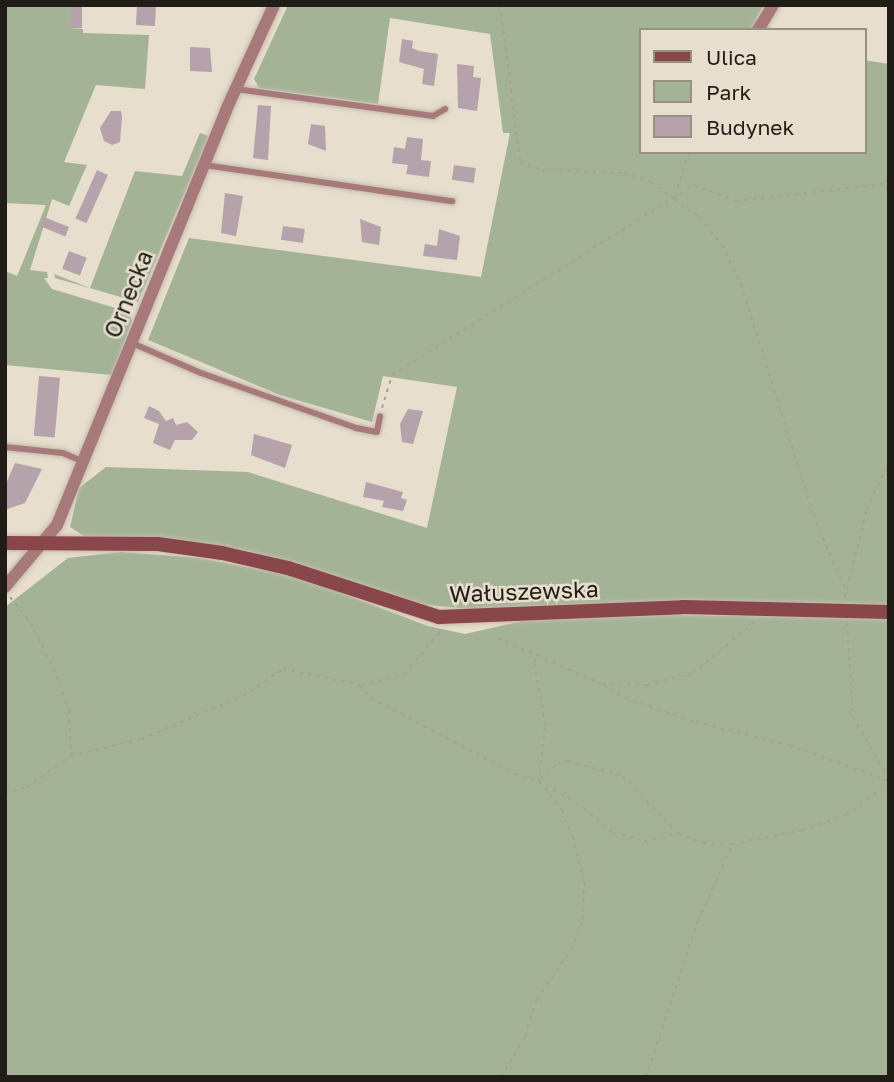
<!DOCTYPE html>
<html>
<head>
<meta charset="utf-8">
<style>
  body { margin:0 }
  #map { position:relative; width:894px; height:1082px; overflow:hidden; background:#e7decd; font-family:"Golos Text",sans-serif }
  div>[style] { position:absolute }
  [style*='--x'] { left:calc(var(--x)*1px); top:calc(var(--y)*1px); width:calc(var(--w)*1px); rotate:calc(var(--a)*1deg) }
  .green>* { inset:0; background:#a4b396 }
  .building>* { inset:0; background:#b5a2aa; transform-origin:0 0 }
  .path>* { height:2px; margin-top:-1px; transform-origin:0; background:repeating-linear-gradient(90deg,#a9a294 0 3.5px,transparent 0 8.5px) }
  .roads { filter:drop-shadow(0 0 2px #c3bbac) drop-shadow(0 0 2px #c3bbac) }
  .lane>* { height:6px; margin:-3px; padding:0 3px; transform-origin:3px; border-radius:3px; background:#a8797a }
  .street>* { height:12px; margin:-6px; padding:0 6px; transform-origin:6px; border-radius:6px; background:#a8797a }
  .secondary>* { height:14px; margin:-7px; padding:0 7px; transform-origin:7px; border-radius:7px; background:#89474b }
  span { translate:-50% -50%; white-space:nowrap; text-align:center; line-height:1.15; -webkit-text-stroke:5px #e7decd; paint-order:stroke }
  .street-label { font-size:23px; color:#201d16 }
  .frame { position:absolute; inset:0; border:7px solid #201d16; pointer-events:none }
  .legend { position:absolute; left:639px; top:28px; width:228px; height:126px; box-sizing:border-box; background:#e7decd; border:2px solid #979184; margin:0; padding:9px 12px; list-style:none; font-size:21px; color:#201d16 }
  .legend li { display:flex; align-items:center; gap:14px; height:35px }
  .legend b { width:35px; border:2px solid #979184 }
</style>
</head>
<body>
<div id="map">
  <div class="green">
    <div style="clip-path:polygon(5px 5px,70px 5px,70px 28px,83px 29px,83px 33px,149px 35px,145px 89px,96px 85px,64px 162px,87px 165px,69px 206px,52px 199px,30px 270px,47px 272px,48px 278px,44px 278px,52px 289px,129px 312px,132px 321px,112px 375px,5px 365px,5px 271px,17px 276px,46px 205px,5px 203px)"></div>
    <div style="clip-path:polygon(288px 5px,764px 5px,756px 19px,773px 30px,640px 30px,640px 152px,864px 152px,864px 60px,889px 64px,889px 606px,492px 611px,427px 605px,249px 551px,200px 543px,84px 536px,70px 527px,79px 488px,106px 467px,248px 472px,427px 528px,457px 387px,383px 376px,372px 422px,280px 395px,148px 340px,189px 238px,481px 277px,510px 133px,503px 133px,490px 34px,390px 18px,378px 104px,259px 88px,254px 79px)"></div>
    <div style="clip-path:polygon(200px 133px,209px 136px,138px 302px,55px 278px,54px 274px,90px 288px,135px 171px,182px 176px)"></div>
    <div style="clip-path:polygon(121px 552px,200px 558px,299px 577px,428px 626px,465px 634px,522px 621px,670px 615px,889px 618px,889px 1077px,5px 1077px,5px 607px,68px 558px)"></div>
  </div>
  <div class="building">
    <div style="left:70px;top:5px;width:12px;height:23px"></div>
    <div style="left:137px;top:5px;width:19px;height:20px;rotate:3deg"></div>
    <div style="clip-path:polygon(402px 39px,413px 41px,412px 48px,419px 51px,438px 54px,434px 86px,422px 84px,424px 69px,399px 62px)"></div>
    <div style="clip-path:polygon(190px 47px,210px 48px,212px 72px,190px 71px)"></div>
    <div style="clip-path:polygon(457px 64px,474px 66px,473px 77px,481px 78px,477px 111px,458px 108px)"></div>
    <div style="clip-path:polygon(258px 105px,271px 106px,268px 160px,253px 158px)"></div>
    <div style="clip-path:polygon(111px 111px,121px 111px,122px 117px,120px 142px,112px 145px,104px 141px,100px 128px)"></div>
    <div style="clip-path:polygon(311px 124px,325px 126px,326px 151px,308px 144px)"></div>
    <div style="clip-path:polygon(407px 137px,423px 139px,421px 160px,431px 161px,429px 177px,406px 174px,408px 165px,392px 163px,394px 147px,405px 149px)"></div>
    <div style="left:454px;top:165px;width:22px;height:15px;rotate:8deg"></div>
    <div style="left:97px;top:170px;width:12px;height:53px;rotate:24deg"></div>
    <div style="clip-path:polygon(225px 193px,243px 196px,236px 236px,221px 233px)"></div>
    <div style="left:44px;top:217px;width:27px;height:10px;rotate:22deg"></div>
    <div style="clip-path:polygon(360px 219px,381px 227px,379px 245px,362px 242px)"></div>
    <div style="left:283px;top:226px;width:22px;height:14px;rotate:8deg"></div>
    <div style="clip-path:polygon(439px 229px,460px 236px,457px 260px,423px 256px,425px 244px,437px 246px)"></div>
    <div style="left:69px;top:251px;width:19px;height:19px;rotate:21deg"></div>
    <div style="left:39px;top:376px;width:21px;height:60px;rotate:5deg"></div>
    <div style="clip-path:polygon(149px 406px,159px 411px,166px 421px,173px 418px,176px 425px,187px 422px,198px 432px,192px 440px,175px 440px,170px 450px,153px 443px,159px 424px,144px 418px)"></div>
    <div style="clip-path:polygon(408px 409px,423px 411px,413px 444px,402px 442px,400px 424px)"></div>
    <div style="clip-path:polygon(254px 434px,292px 445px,285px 468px,251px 455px)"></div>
    <div style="clip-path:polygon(15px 463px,42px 469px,25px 503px,5px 510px,5px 486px)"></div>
    <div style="clip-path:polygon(366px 482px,403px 492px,401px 498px,407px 500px,403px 511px,382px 507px,384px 501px,363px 497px)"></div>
  </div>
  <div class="path">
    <div style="--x:500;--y:5;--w:158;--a:82.7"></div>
    <div style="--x:520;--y:162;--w:23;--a:20"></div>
    <div style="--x:542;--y:170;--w:82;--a:2.1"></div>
    <div style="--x:624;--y:173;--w:28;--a:18"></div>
    <div style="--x:651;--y:182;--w:29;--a:36"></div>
    <div style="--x:689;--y:152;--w:49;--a:107.7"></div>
    <div style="--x:674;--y:199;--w:32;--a:36"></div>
    <div style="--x:700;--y:218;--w:35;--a:51"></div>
    <div style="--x:722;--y:245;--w:43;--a:64"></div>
    <div style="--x:741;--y:284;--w:241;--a:72.6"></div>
    <div style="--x:813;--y:514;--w:82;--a:67.2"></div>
    <div style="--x:382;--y:408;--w:34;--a:-73"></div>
    <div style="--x:392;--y:375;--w:357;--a:-32.2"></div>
    <div style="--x:694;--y:185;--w:45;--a:20.9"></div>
    <div style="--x:736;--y:201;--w:154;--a:-6.7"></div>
    <div style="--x:10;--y:597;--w:33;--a:51"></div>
    <div style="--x:31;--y:623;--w:59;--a:63.9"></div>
    <div style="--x:57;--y:676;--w:37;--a:71"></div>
    <div style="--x:69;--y:711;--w:44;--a:87.4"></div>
    <div style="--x:845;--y:597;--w:91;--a:-76"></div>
    <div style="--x:867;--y:509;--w:52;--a:-64.9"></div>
    <div style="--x:847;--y:623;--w:94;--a:86.3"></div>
    <div style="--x:853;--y:717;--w:72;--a:59.9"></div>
    <div style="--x:498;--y:638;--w:114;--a:23.9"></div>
    <div style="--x:602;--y:684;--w:45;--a:1.3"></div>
    <div style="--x:647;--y:685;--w:48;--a:-14.6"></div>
    <div style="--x:693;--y:673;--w:80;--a:-39.9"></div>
    <div style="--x:362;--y:685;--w:44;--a:-14.3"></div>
    <div style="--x:405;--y:674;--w:58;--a:-50.6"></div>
    <div style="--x:603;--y:685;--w:26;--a:31"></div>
    <div style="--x:625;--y:698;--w:75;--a:18.7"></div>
    <div style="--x:696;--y:722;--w:96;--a:13.9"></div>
    <div style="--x:789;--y:745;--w:106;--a:19.8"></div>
    <div style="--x:541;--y:779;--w:22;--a:-43"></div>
    <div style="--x:557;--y:764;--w:11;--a:-15"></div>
    <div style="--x:568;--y:761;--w:57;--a:15.3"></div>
    <div style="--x:623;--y:776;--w:79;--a:46.5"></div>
    <div style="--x:5;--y:794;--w:23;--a:-18"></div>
    <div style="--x:27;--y:787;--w:54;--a:-35.2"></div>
    <div style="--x:71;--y:756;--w:72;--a:-13.7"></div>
    <div style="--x:141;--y:739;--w:111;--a:-22.9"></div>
    <div style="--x:243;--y:696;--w:48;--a:-34"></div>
    <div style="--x:283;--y:669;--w:79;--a:11.7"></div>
    <div style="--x:360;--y:685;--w:17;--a:50"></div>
    <div style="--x:371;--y:698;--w:163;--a:27.8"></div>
    <div style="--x:515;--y:774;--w:25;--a:16"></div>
    <div style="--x:539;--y:781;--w:52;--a:31"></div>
    <div style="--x:584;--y:808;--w:38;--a:41"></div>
    <div style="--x:613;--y:833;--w:32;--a:14"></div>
    <div style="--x:644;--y:841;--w:35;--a:-13"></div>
    <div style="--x:678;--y:833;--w:27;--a:22"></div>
    <div style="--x:703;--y:843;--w:29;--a:2"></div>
    <div style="--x:732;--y:844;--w:72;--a:-11.2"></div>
    <div style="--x:803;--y:830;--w:46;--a:-19.2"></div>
    <div style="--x:846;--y:815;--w:54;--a:-36.7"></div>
    <div style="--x:501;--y:1077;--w:48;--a:-59.7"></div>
    <div style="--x:525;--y:1036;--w:39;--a:-72"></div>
    <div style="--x:537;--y:999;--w:60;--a:-55.2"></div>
    <div style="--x:571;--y:950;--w:33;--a:-69"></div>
    <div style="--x:583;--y:919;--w:38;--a:-88"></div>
    <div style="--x:584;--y:881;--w:44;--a:-104.3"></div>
    <div style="--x:573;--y:838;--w:29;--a:-112"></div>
    <div style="--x:562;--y:811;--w:38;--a:-127"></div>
    <div style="--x:539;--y:781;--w:56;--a:-83.9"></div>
    <div style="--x:545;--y:725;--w:64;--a:-99.9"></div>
    <div style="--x:534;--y:662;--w:9;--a:-69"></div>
    <div style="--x:646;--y:1077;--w:164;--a:-71.6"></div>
    <div style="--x:698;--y:921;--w:83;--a:-65.9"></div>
    <div style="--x:888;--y:1077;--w:1;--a:0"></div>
  </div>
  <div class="roads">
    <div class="lane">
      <div style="--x:236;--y:89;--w:199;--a:7.8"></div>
      <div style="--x:433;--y:116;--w:14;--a:-30"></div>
      <div style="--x:204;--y:165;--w:251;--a:8.3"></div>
      <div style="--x:132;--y:343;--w:75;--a:23.5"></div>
      <div style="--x:201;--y:373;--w:164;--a:19.5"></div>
      <div style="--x:356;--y:428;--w:21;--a:11"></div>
      <div style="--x:377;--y:432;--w:16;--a:-79"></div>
      <div style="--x:5;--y:447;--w:58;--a:5.9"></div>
      <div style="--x:63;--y:453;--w:21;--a:23"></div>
    </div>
    <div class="street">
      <div style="--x:758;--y:30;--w:29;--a:-59"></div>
      <div style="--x:5;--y:587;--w:81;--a:-50"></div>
      <div style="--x:57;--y:525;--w:448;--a:-67.8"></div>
      <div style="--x:226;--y:110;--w:115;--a:-65.4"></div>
    </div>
    <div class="secondary">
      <div style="--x:5;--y:543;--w:153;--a:0.4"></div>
      <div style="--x:158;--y:544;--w:65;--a:8"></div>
      <div style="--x:222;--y:553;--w:68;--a:12.8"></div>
      <div style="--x:288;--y:568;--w:159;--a:18"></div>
      <div style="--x:439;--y:617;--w:244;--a:-2.3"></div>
      <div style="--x:683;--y:607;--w:206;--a:1.4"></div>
    </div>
  </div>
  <div class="street-label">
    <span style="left:128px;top:294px;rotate:-68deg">Ornecka</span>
    <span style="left:524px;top:591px;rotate:-2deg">Wałuszewska</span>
  </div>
  <div class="frame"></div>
  <ul class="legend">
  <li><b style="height:9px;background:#89474b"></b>Ulica</li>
  <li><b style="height:19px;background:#a4b396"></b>Park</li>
  <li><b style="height:19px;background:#b5a2aa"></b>Budynek</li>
  </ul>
</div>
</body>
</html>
